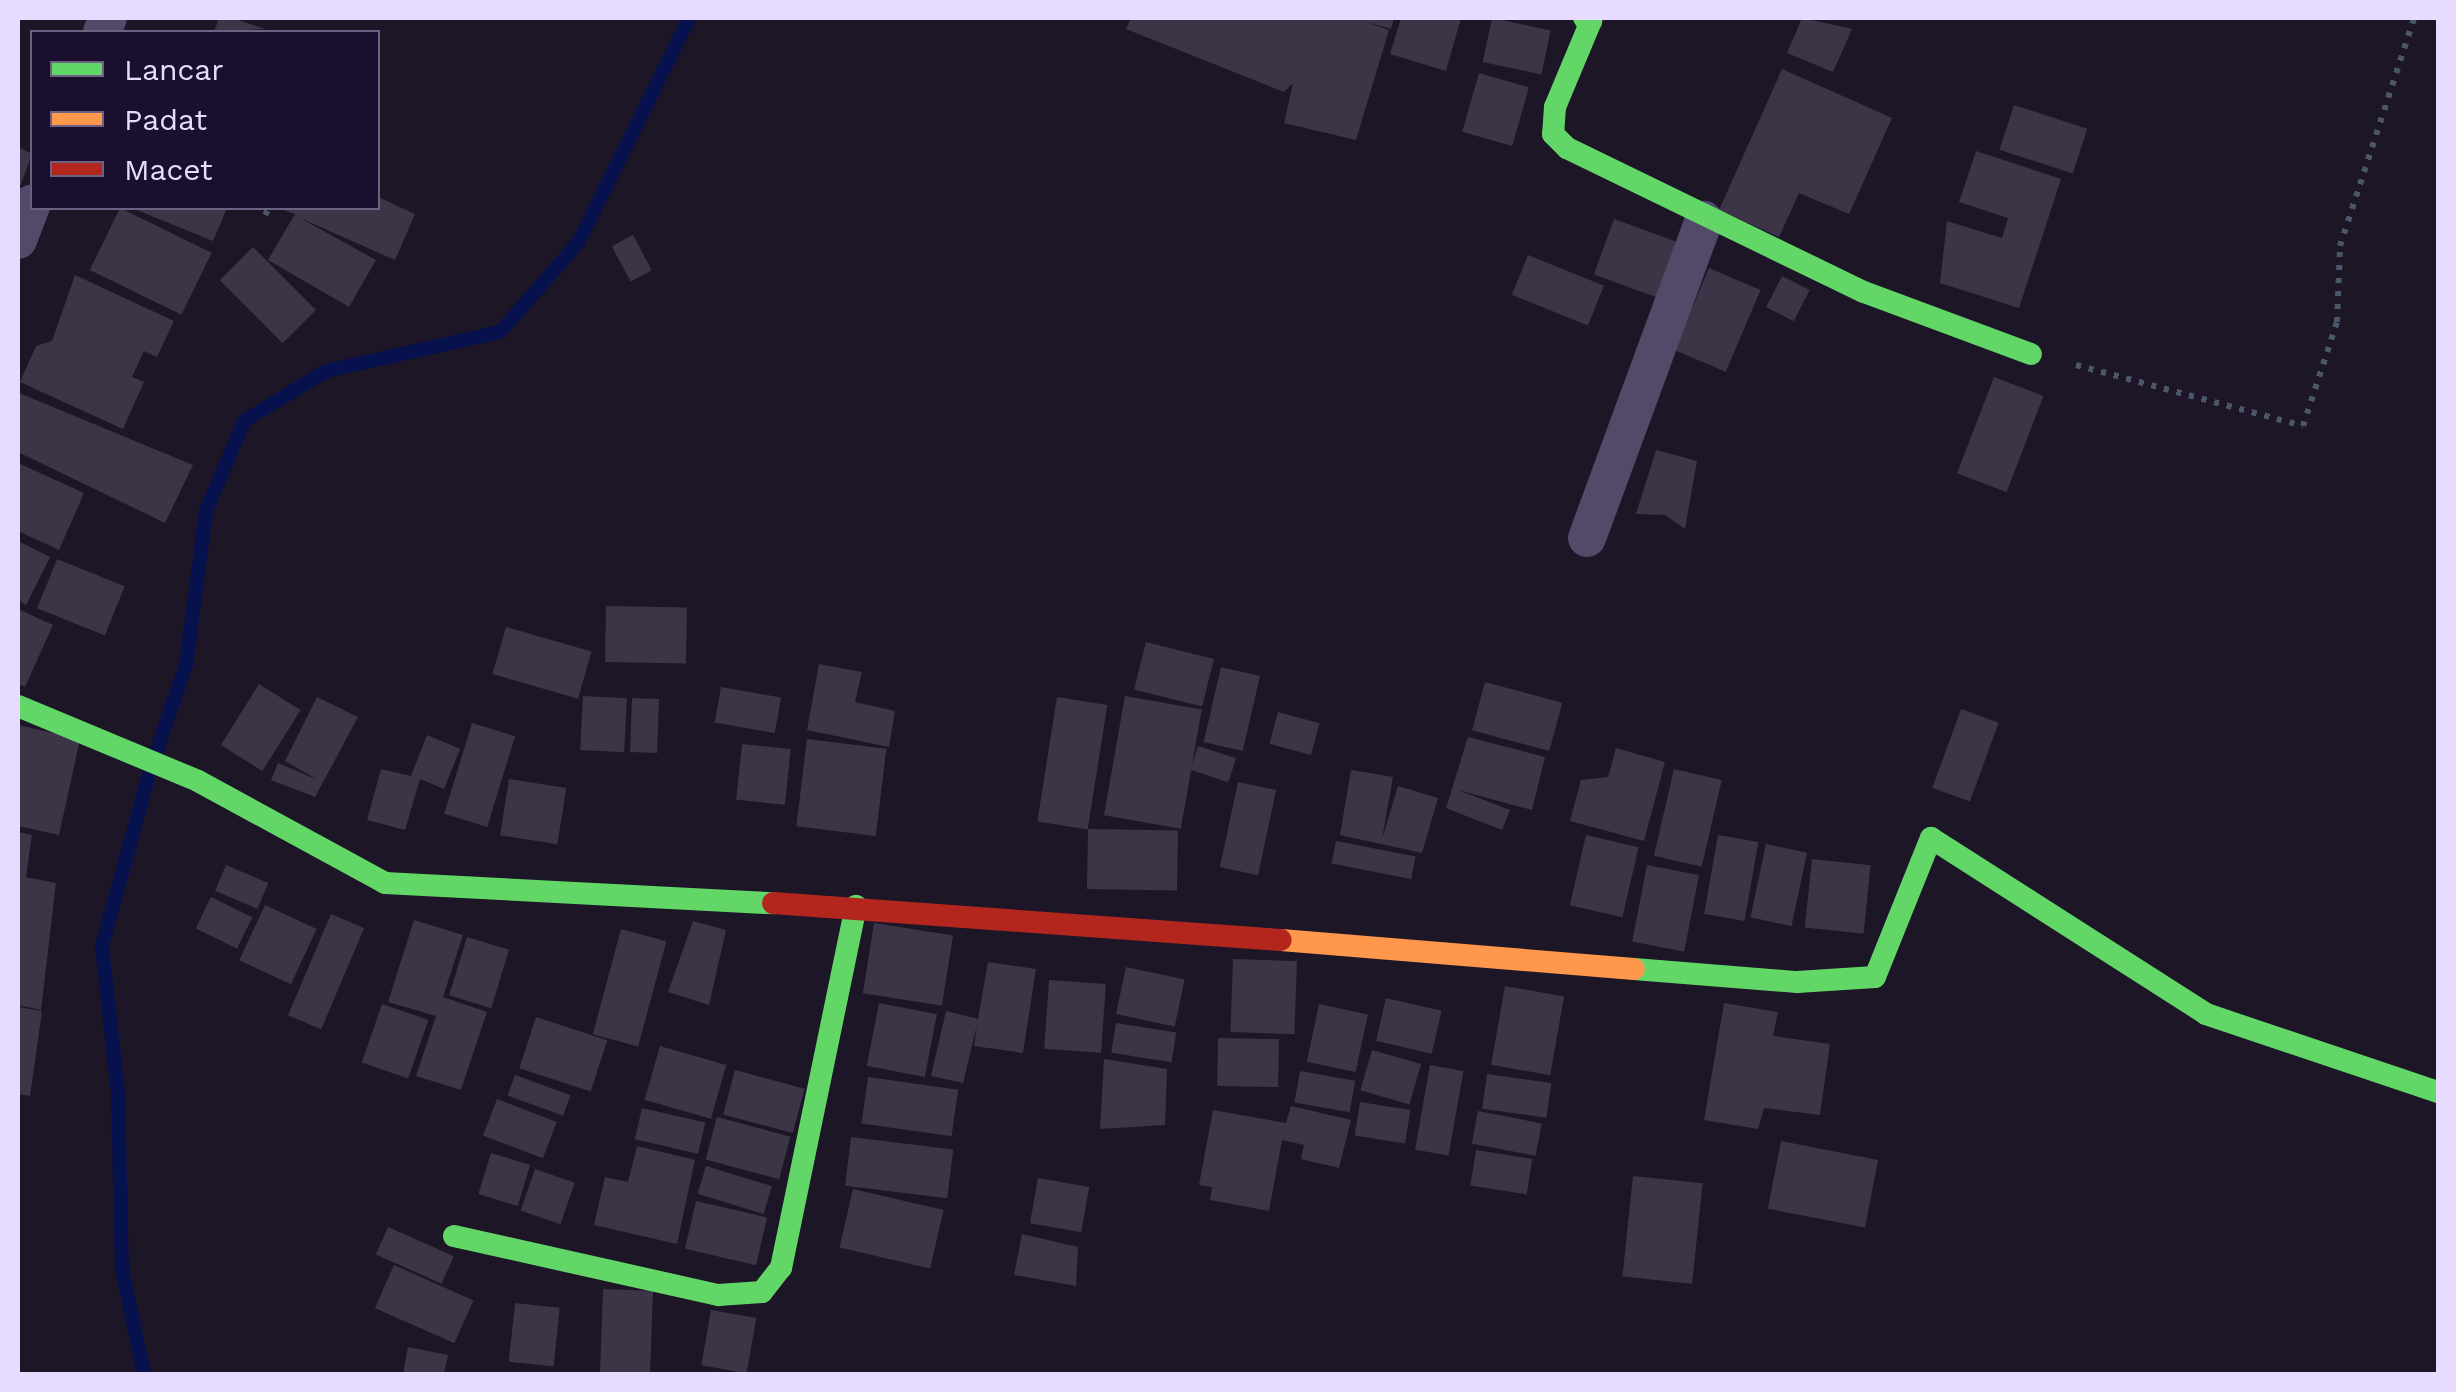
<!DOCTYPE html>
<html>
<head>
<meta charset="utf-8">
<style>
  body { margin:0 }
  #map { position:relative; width:2456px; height:1392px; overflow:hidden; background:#1c1627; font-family:"Work Sans",sans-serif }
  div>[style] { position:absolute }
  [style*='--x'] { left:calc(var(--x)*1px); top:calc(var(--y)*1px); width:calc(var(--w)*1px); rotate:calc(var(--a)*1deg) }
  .stream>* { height:14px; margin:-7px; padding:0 7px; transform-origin:7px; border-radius:7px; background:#07114d }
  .building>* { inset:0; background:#3c3548; transform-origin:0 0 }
  .path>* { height:6px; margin-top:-3px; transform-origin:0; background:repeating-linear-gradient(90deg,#4c566b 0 5px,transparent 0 13px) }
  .street>* { height:38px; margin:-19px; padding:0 19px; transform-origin:19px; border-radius:19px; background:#524a68 }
  .fast>* { height:22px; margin:-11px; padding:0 11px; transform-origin:11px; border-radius:11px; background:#63d668 }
  .slow>* { height:22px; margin:-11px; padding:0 11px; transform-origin:11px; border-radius:11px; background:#ff974d }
  .jam>* { height:22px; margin:-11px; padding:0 11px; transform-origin:11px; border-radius:11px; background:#b3261e }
  span { translate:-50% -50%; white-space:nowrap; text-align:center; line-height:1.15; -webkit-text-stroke:10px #1a0f2e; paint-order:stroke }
  .frame { position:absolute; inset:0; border:20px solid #e7dcff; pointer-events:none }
  .legend { position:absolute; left:30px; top:30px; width:350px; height:180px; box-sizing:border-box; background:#1a0f2e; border:2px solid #6c6182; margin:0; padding:12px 18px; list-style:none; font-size:30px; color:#e7dcff }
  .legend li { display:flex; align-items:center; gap:20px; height:50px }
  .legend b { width:50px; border:2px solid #6c6182 }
</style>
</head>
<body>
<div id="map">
  <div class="stream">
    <div style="--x:157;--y:750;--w:90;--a:-71.2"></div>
    <div style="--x:186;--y:665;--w:155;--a:-82.6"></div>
    <div style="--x:206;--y:511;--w:98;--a:-67.1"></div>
    <div style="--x:244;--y:421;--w:96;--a:-31.4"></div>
    <div style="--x:326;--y:371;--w:178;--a:-12.6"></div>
    <div style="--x:500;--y:332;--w:118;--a:-48.8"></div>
    <div style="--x:578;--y:243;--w:251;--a:-63.7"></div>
    <div style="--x:144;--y:1374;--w:106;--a:-101.9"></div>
    <div style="--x:122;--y:1270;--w:176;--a:-91.3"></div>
    <div style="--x:118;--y:1094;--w:149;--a:-96.2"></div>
    <div style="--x:102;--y:946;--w:182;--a:-74.7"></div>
  </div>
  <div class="building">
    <div style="clip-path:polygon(219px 18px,233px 18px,265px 29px,214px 32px)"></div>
    <div style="clip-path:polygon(1131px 18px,1394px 18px,1391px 29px,1363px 21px,1389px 30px,1356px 140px,1284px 123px,1293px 83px,1284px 92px,1126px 29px)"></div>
    <div style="clip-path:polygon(1401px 18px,1461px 18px,1446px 71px,1390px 54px)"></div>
    <div style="left:1492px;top:18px;width:60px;height:45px;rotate:12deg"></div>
    <div style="clip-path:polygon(1802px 18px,1852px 29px,1833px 72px,1787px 53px)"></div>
    <div style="clip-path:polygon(1782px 69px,1892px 118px,1849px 214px,1799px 193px,1779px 237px,1719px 210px)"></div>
    <div style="left:1479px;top:73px;width:52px;height:61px;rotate:16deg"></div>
    <div style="left:2014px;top:105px;width:77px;height:47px;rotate:18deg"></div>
    <div style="clip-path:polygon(18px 147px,32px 154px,18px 192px)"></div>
    <div style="clip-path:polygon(1976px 151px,2061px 179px,2019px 308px,1940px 283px,1947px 221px,2002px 238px,2008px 218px,1959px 202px)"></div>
    <div style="clip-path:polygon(378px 197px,415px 214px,395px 260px,300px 218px,376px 260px,349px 307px,268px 260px,295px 214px,278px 208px,378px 208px)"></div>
    <div style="left:120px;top:208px;width:102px;height:69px;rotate:26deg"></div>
    <div style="clip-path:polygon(132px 208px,227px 208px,213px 241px)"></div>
    <div style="left:1614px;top:219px;width:69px;height:59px;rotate:20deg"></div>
    <div style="left:633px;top:235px;width:40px;height:24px;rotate:62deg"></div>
    <div style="left:253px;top:247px;width:89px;height:47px;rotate:45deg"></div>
    <div style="left:1528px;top:255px;width:82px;height:43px;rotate:22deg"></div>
    <div style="left:1709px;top:268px;width:56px;height:89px;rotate:23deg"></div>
    <div style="clip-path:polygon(75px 275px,174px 321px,157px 357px,144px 351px,132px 377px,144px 382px,123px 429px,20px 382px,36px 346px,52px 341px)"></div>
    <div style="left:1782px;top:276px;width:31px;height:35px;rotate:27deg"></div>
    <div style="left:1994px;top:377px;width:53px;height:103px;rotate:21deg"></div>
    <div style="clip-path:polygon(19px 393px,193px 465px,165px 523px,18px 452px)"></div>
    <div style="clip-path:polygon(1656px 450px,1697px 461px,1685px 529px,1665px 515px,1636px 514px)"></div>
    <div style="clip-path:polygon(18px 463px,84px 493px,59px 550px,18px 531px)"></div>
    <div style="clip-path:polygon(18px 541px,50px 557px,26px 605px,18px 600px)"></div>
    <div style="left:57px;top:559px;width:73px;height:53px;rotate:22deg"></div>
    <div style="left:606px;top:606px;width:81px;height:56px;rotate:1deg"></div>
    <div style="clip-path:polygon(18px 609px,53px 625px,25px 687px,18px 684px)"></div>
    <div style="left:506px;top:627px;width:89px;height:49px;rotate:16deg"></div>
    <div style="left:1146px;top:642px;width:70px;height:49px;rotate:14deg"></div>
    <div style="clip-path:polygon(819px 664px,862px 672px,855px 702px,895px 711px,889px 747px,807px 730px)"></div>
    <div style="left:1221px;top:667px;width:40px;height:77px;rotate:13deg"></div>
    <div style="left:1485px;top:682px;width:80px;height:50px;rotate:15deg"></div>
    <div style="left:259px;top:684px;width:49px;height:72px;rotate:32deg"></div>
    <div style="left:721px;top:687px;width:61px;height:36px;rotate:10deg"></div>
    <div style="left:583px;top:696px;width:44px;height:54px;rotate:3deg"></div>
    <div style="left:1125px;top:696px;width:78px;height:121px;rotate:10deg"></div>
    <div style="clip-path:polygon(317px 697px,358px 717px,315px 797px,271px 780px,278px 763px,318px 780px,285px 761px)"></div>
    <div style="left:1057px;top:697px;width:51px;height:126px;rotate:9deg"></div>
    <div style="left:632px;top:698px;width:27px;height:54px;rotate:2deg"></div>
    <div style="left:1961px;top:709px;width:40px;height:84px;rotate:20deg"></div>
    <div style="left:1278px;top:712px;width:43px;height:33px;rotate:15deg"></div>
    <div style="left:472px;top:723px;width:45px;height:95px;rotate:17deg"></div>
    <div style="clip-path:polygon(18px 725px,80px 739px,59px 835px,18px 826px)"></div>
    <div style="clip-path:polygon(427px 735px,460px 749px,444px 789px,420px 779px,405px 830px,367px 820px,381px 769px,411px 776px)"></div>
    <div style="clip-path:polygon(1468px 737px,1545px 757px,1532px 810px,1458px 790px,1510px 810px,1502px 830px,1446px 808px)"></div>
    <div style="left:807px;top:739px;width:80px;height:88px;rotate:7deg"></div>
    <div style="left:742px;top:744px;width:49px;height:56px;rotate:6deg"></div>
    <div style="left:1198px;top:746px;width:40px;height:25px;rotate:18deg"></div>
    <div style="clip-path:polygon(1616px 748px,1665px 762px,1644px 841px,1570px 821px,1581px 780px,1608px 777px)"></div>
    <div style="left:1674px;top:769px;width:49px;height:89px;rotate:13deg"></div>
    <div style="clip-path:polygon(1351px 770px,1393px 777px,1382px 839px,1398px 786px,1438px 798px,1422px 853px,1340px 835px)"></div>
    <div style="left:509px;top:779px;width:58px;height:57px;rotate:9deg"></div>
    <div style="left:1238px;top:782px;width:39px;height:87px;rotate:12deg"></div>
    <div style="left:1088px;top:829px;width:90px;height:60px;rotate:1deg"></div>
    <div style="clip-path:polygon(18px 832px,32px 835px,26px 877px,56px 883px,41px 1010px,18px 1005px)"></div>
    <div style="left:1586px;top:835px;width:54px;height:72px;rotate:13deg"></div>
    <div style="left:1718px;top:835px;width:41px;height:80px;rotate:10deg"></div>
    <div style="left:1336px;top:841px;width:81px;height:23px;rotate:11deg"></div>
    <div style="left:1766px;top:844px;width:42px;height:75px;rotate:12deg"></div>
    <div style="left:1812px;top:859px;width:59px;height:69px;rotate:6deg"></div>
    <div style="left:226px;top:865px;width:46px;height:28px;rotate:23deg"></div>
    <div style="left:1647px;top:865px;width:53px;height:78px;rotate:11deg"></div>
    <div style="left:211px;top:897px;width:46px;height:35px;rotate:26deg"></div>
    <div style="left:265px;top:905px;width:57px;height:61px;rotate:25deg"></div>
    <div style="left:331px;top:914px;width:36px;height:110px;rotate:23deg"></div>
    <div style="clip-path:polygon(414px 920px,463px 935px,443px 997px,487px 1012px,461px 1090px,416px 1076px,436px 1016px,388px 1002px)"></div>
    <div style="clip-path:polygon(693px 921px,726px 930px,709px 1005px,668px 992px)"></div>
    <div style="left:874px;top:923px;width:80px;height:71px;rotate:9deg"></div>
    <div style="left:621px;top:929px;width:47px;height:109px;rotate:15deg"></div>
    <div style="left:467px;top:937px;width:44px;height:61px;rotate:17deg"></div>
    <div style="left:1233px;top:959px;width:64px;height:73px;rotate:2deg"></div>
    <div style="clip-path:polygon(988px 962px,1036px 969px,1023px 1053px,974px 1046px,977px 1025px,963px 1083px,931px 1076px,946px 1011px,978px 1019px)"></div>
    <div style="left:1126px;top:967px;width:60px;height:48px;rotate:12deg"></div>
    <div style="left:1049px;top:980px;width:57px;height:69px;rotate:4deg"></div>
    <div style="left:1505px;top:986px;width:60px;height:80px;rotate:10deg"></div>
    <div style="left:1386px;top:998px;width:57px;height:44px;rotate:13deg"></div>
    <div style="left:879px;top:1003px;width:59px;height:64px;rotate:11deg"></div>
    <div style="clip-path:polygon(1724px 1003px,1778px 1012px,1773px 1036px,1830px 1044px,1820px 1115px,1764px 1108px,1758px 1129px,1704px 1120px)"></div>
    <div style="left:382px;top:1004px;width:49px;height:62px;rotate:19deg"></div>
    <div style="left:1319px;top:1004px;width:50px;height:59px;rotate:12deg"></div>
    <div style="clip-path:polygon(18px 1007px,42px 1011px,30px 1096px,18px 1094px)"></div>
    <div style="left:536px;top:1017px;width:75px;height:54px;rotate:18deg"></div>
    <div style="left:1116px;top:1023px;width:61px;height:30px;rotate:9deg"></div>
    <div style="left:1218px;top:1038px;width:61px;height:48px;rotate:1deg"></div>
    <div style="left:660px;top:1046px;width:69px;height:56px;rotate:16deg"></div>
    <div style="left:1372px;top:1050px;width:51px;height:42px;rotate:16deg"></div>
    <div style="clip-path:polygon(1104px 1059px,1167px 1069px,1165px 1125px,1100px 1129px)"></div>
    <div style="left:1430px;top:1065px;width:34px;height:86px;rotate:10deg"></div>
    <div style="left:735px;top:1070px;width:72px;height:46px;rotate:15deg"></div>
    <div style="left:1300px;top:1071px;width:56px;height:32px;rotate:10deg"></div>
    <div style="left:1487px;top:1074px;width:65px;height:35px;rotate:8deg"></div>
    <div style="left:515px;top:1075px;width:59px;height:22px;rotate:20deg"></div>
    <div style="left:868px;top:1077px;width:91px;height:47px;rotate:8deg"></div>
    <div style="left:497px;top:1099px;width:64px;height:39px;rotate:21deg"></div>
    <div style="left:1360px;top:1102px;width:51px;height:34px;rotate:9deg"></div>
    <div style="clip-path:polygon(1291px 1106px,1351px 1120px,1339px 1168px,1301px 1159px,1304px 1145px,1282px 1140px,1269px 1211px,1210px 1200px,1212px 1187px,1199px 1185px,1213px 1110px,1286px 1123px)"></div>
    <div style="left:642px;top:1108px;width:65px;height:32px;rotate:13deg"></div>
    <div style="left:1478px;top:1111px;width:65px;height:33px;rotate:11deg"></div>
    <div style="left:717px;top:1117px;width:76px;height:44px;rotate:15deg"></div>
    <div style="left:851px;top:1137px;width:103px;height:49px;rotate:7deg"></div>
    <div style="left:1781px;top:1141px;width:99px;height:69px;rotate:11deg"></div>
    <div style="clip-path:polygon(637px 1146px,695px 1160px,677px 1244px,594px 1225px,605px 1177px,628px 1182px)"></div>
    <div style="left:1476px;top:1150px;width:57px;height:36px;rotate:9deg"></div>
    <div style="left:491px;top:1153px;width:41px;height:43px;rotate:17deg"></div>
    <div style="left:706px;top:1166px;width:69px;height:29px;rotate:17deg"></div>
    <div style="left:535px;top:1169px;width:42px;height:44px;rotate:19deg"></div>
    <div style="left:1633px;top:1176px;width:70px;height:101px;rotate:6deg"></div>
    <div style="left:1038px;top:1178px;width:52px;height:46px;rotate:10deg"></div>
    <div style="left:853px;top:1189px;width:93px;height:60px;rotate:13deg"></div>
    <div style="left:696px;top:1201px;width:73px;height:49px;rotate:13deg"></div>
    <div style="left:388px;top:1227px;width:72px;height:30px;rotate:24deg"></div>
    <div style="clip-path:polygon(1022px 1234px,1078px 1247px,1076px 1286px,1014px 1275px)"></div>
    <div style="left:394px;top:1265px;width:87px;height:47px;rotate:24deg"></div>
    <div style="left:603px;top:1289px;width:50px;height:85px;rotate:2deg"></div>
    <div style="left:515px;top:1303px;width:45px;height:59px;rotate:6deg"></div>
    <div style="left:711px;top:1310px;width:46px;height:56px;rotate:10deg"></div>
    <div style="clip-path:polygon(408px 1347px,448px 1355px,444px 1374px,403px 1374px)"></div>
  </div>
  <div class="path">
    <div style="--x:265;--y:215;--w:8;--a:-60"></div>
    <div style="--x:2076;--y:365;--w:235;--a:15"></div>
    <div style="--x:2303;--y:426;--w:109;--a:-71.9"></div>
    <div style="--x:2337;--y:322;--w:76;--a:-87.7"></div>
    <div style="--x:2340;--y:246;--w:240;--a:-72"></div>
  </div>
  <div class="street">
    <div style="--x:102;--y:32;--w:15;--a:-67"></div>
    <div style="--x:18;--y:240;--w:39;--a:-69"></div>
    <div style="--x:1587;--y:538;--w:339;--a:-69.8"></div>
  </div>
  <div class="fast">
    <div style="--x:1584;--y:18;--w:8;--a:23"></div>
    <div style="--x:1591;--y:21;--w:93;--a:112.7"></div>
    <div style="--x:1555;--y:107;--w:27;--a:94"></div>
    <div style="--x:1553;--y:134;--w:20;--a:45"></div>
    <div style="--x:1567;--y:148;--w:330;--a:25.9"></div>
    <div style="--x:1864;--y:292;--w:178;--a:20.4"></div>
    <div style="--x:18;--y:706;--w:195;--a:22.6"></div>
    <div style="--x:198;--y:781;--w:213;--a:28.6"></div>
    <div style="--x:385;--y:883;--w:389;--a:3"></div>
    <div style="--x:1634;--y:969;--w:164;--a:4.6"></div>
    <div style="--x:1797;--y:982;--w:78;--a:-3.7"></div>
    <div style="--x:1875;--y:977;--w:150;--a:-68.1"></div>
    <div style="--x:1931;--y:838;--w:326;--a:32.6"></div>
    <div style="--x:2206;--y:1014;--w:245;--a:18.6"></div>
    <div style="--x:454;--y:1236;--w:271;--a:12.6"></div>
    <div style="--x:718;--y:1295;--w:44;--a:-3.9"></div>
    <div style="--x:762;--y:1292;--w:31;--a:-52"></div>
    <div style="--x:781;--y:1268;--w:370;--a:-78.3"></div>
  </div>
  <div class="slow">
    <div style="--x:1281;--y:940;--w:354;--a:4.7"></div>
  </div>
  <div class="jam">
    <div style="--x:773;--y:903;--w:509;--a:4.17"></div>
  </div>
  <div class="frame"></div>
  <ul class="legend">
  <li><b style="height:12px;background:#63d668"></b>Lancar</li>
  <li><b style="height:12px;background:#ff974d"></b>Padat</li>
  <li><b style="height:12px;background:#b3261e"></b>Macet</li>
  </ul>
</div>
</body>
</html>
